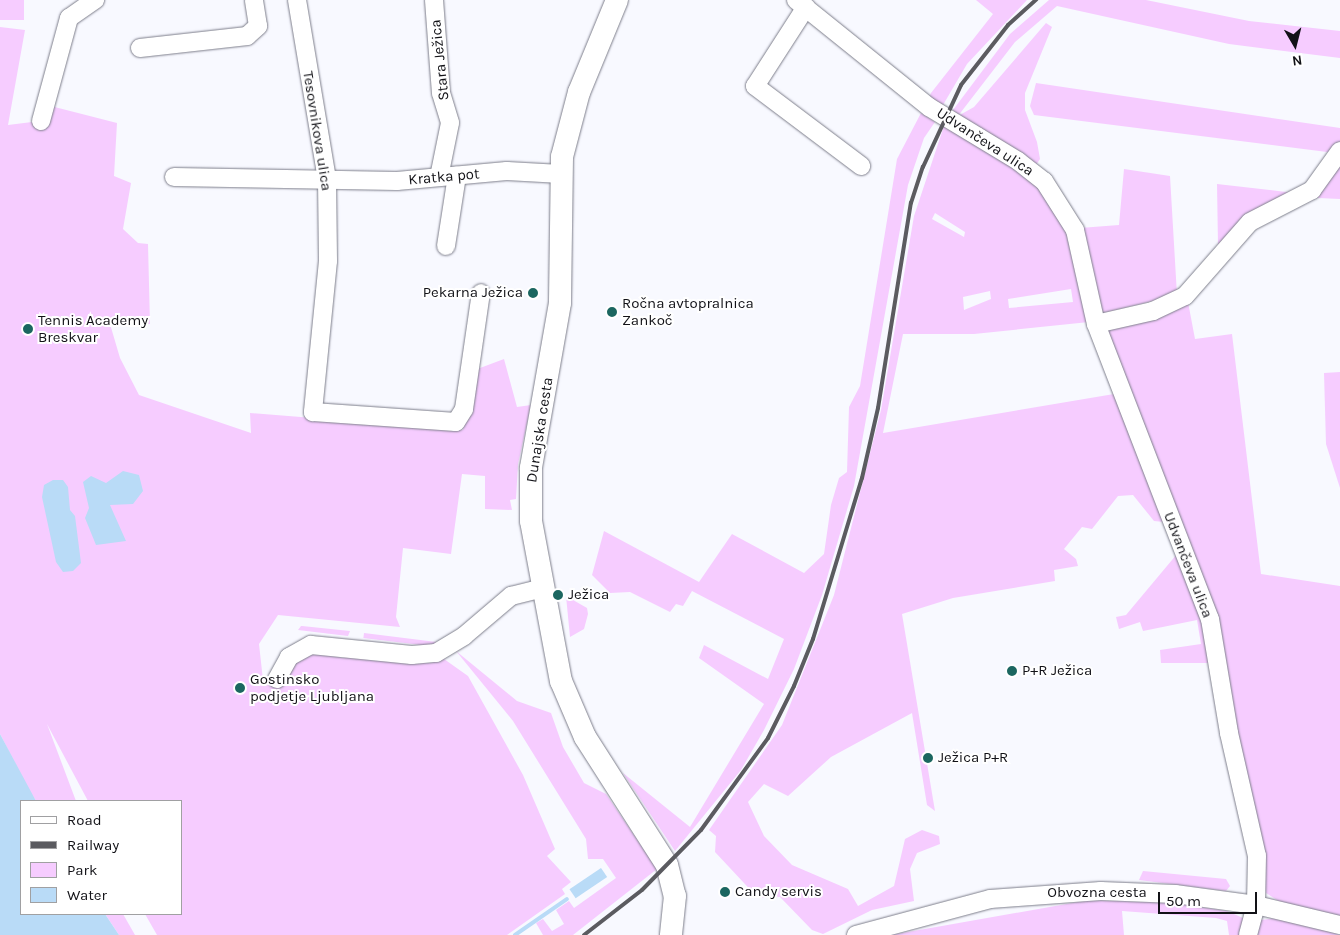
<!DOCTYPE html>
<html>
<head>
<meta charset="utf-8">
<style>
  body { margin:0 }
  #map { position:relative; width:1340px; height:935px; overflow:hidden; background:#f8f9ff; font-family:Karla,sans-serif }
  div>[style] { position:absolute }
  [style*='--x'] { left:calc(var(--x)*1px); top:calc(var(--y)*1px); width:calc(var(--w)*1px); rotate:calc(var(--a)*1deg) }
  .green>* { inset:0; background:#f6ccff; transform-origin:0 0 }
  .water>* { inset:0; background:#b9dbf7; transform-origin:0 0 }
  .stream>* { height:4px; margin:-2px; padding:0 2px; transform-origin:2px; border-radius:2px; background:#b9dbf7 }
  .roads { filter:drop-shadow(0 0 1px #7d7e8b) drop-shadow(0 0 1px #7d7e8b) }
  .minor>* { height:18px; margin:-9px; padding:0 9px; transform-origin:9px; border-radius:9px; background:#fff }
  .major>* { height:22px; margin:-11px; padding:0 11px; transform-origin:11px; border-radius:11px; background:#fff }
  .rail>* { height:4px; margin:-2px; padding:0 2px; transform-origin:2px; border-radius:2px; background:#5b5b60 }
  .dots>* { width:14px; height:14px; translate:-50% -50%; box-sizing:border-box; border:2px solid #fff; border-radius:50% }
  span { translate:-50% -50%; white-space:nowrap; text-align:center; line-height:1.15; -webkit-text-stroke:4px #fff; paint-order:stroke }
  .street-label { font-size:15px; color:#121217 }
  .poi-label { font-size:15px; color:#121217 }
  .right { translate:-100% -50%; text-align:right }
  .left { translate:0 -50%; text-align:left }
  .legend { position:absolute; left:20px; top:800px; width:162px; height:115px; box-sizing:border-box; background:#fff; border:1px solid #a0a0a2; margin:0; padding:6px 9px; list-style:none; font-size:15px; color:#121217 }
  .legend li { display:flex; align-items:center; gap:10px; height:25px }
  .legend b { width:25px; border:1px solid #a0a0a2 }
  .north { position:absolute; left:1270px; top:20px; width:50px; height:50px; -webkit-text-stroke:4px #fff; paint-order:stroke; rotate:172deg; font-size:14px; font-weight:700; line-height:20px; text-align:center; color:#121217 }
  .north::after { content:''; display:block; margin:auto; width:18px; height:22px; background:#121217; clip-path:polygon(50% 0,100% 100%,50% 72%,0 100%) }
  .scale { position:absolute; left:1158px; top:892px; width:99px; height:22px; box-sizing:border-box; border:2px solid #121217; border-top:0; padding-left:6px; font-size:15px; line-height:18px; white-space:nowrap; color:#121217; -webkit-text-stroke:4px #fff; paint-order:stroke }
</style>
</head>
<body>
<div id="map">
  <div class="green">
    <div style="left:0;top:0;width:24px;height:20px"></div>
    <div style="clip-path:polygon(976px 0,1027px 0,967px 64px,943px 105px,929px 98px,931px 93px,993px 14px)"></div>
    <div style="clip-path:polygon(1049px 0,1146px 0,1249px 21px,1340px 31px,1340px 58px,1229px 44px,1057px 6px,1015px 42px,958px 116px,974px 107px,1046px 23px,1052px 27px,1025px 93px,1025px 110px,1037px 142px,1040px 159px,1034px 168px,957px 116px,953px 110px,1010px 34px)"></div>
    <div style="clip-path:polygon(0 27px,25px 30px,8px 125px,32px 122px,39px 103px,117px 123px,114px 176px,131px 183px,123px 229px,138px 243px,148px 244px,150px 324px,110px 324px,120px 358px,139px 395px,251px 433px,250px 413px,463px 430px,472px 371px,504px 359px,517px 407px,531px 405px,518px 464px,516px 499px,510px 500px,512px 510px,485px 509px,485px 476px,462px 474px,451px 554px,403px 548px,396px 617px,400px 627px,278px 615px,259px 644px,263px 680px,275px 683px,299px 660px,317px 652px,343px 658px,350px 655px,429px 663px,444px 659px,468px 676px,523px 775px,555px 849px,547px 856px,571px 882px,562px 889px,565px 894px,507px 935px,157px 935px,145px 914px,181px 914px,181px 801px,88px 801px,47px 724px,76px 801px,36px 801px,29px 790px,0 734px)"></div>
    <div style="clip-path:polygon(1036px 83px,1340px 128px,1340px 146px,1335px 153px,1034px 115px,1030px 106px)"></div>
    <div style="clip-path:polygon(921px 113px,935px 122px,924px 138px,908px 185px,854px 486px,822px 595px,794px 669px,764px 730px,741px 770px,675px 851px,623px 773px,690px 827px,764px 704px,699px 658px,704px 645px,768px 679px,784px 639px,692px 591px,683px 606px,676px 604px,670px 612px,630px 592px,610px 593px,592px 575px,604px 531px,699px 582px,732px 534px,804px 573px,824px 554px,831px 505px,839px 478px,847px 472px,849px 407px,860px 386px,897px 159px)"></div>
    <div style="clip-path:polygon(evenodd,944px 126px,1035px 181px,1062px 214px,1089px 322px,974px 334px,903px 334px,883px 433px,1114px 394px,1164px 522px,1154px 521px,1133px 495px,1118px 496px,1092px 529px,1082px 527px,1064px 549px,1076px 559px,1078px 566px,1054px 570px,1055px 581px,953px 598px,902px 614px,935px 811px,927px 805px,912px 713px,831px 757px,788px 796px,764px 784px,748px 802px,764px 836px,792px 865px,848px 889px,858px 906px,894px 886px,905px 839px,922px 830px,939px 836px,940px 844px,917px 853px,910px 869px,914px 901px,872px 910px,823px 934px,812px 930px,780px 897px,758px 898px,715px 852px,716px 836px,709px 830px,782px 725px,834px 595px,881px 410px,914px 216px,944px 126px,935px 213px,965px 232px,964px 237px,932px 219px,935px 213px,944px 126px,1071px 289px,1073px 302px,1009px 308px,1008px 299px,1071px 289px,944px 126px,990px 291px,991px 299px,964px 310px,963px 297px,990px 291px)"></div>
    <div style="clip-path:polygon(1340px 160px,1340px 199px,1318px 198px,1318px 192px)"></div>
    <div style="clip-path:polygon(1124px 169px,1170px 176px,1177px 295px,1100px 314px,1080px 228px,1119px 225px)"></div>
    <div style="clip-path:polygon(1217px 184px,1278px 191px,1294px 193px,1218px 245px)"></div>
    <div style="clip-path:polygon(1188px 302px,1195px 339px,1232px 334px,1261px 574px,1340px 586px,1340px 917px,1280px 902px,1266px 893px,1224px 681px,1104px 336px,1109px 325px)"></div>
    <div style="clip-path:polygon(1340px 372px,1340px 488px,1326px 444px,1324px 373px)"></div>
    <div style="clip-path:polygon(1177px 554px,1203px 619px,1210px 663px,1161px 663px,1160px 650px,1201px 644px,1197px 620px,1143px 631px,1140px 622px,1119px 629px,1116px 617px,1126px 615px)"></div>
    <div style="clip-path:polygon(566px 596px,587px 608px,588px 614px,584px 629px,570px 637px)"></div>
    <div style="clip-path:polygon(301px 626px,302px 626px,350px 631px,348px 636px,298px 630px)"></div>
    <div style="left:364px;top:633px;width:79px;height:5px;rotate:7deg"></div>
    <div style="clip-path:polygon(456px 651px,517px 701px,551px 713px,563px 747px,584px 783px,606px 794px,657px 869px,573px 935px,543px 935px,536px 923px,543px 919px,552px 931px,564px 924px,556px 910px,569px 901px,574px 908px,616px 878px,603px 859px,588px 859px,586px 839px,513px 721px)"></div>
    <div style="clip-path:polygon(1143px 871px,1226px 879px,1230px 886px,1226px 891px,1139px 880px)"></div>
    <div style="clip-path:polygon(1089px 900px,1173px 903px,1227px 911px,1243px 918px,1243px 935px,1229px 935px,1227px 921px,1216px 918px,1122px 911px,1124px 935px,891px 935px)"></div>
    <div style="clip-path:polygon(105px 914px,123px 914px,135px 935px,119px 935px)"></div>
    <div style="clip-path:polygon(1276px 918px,1306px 924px,1340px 935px,1253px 935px,1261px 920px)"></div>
  </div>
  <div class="water">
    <div style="clip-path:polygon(123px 471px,139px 475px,143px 491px,133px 504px,110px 505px,126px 541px,96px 545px,85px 518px,89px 508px,83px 482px,91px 476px,106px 483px)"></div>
    <div style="clip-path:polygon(53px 480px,63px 480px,68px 487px,70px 510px,75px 516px,81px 563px,73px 571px,63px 572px,56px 562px,42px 497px,44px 485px)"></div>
    <div style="clip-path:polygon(0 734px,36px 801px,21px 801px,21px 914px,105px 914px,119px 935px,0 935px)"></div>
    <div style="left:601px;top:868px;width:11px;height:38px;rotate:56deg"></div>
  </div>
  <div class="stream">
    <div style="--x:515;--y:935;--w:63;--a:-34.7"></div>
  </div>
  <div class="roads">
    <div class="minor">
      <div style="--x:297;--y:0;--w:181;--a:80.5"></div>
      <div style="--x:327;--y:179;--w:82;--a:89.3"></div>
      <div style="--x:328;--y:261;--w:152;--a:95.7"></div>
      <div style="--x:313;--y:412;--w:143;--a:4"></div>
      <div style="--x:456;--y:422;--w:15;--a:-58"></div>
      <div style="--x:464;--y:409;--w:117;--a:-81.7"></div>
      <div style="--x:434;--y:0;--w:93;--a:85.7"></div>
      <div style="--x:441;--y:93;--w:31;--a:73"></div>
      <div style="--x:450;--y:123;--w:55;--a:101.5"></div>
      <div style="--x:796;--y:0;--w:171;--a:38.8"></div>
      <div style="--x:929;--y:107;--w:104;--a:31.2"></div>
      <div style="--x:1018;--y:161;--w:33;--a:38"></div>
      <div style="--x:1044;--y:181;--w:58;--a:57.7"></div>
      <div style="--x:1075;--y:230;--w:96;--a:77.4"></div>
      <div style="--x:1096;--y:324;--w:316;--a:68.9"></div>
      <div style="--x:1210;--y:619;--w:116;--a:80.5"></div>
      <div style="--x:1229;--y:733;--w:126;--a:77.2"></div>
      <div style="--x:1257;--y:856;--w:49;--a:91.2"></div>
      <div style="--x:1256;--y:905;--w:31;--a:105"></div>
      <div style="--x:806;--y:7;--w:94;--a:122.8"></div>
      <div style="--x:755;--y:86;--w:133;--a:37"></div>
      <div style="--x:140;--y:48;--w:108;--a:-6.4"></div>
      <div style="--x:247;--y:36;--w:15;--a:-42"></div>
      <div style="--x:258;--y:26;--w:26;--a:-99"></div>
      <div style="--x:41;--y:121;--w:107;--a:-74.8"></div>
      <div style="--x:69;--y:18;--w:32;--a:-35"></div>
      <div style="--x:174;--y:177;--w:223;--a:1"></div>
      <div style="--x:397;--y:181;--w:110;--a:-5.2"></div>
      <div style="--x:507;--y:171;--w:54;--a:3.2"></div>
      <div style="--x:446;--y:246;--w:71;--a:-81.1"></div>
      <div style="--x:1096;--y:324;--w:58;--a:-12.8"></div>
      <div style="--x:1153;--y:311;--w:35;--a:-25"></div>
      <div style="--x:1185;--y:296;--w:98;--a:-48.7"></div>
      <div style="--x:1250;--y:222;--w:70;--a:-27.3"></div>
      <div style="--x:1312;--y:190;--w:48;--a:-54.3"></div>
      <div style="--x:277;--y:679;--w:25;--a:-61"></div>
      <div style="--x:289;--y:657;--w:25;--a:-29"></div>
      <div style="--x:311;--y:645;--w:101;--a:5.7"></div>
      <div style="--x:412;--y:655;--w:24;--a:-5"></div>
      <div style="--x:436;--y:653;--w:33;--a:-31"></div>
      <div style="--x:464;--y:636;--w:62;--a:-40.4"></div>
      <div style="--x:511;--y:596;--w:30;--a:-14"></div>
      <div style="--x:856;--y:935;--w:139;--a:-15"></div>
      <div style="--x:990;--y:899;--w:111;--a:-4.1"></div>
      <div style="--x:1101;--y:891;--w:74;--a:2.3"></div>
      <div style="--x:1175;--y:894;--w:82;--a:7.7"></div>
      <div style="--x:1256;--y:905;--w:86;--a:13.4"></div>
    </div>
    <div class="major">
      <div style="--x:617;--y:0;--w:100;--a:112.4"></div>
      <div style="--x:579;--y:92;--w:67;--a:104.7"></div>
      <div style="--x:562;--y:157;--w:146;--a:90.8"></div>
      <div style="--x:560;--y:303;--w:168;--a:100"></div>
      <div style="--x:531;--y:468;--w:53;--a:90"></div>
      <div style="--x:531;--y:521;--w:163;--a:79.4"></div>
      <div style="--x:561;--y:681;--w:61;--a:66.8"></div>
      <div style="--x:585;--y:737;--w:152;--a:57.4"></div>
      <div style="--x:667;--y:865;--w:32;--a:76"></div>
      <div style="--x:675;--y:896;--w:39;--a:96"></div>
    </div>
  </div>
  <div class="rail">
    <div style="--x:584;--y:935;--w:73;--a:-37.8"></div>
    <div style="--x:642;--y:890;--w:84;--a:-45.5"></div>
    <div style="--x:701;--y:830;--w:114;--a:-53.9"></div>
    <div style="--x:768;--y:738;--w:58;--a:-63.4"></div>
    <div style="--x:794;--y:686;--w:51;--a:-68"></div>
    <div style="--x:813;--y:639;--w:168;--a:-73.1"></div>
    <div style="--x:862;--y:478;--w:72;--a:-77.1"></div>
    <div style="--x:878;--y:408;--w:208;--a:-80.9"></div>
    <div style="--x:911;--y:203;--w:38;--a:-72"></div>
    <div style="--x:923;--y:167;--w:90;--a:-65.1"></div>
    <div style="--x:961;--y:85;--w:76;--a:-51.9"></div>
    <div style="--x:1008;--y:25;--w:38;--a:-42"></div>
  </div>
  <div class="dots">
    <div style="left:533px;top:293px;background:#1b6660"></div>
    <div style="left:612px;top:312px;background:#1b6660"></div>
    <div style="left:28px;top:329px;background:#1b6660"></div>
    <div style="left:558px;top:595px;background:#1b6660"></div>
    <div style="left:1012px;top:671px;background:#1b6660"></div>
    <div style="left:240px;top:688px;background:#1b6660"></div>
    <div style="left:928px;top:758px;background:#1b6660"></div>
    <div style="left:725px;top:892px;background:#1b6660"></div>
  </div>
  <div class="street-label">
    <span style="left:440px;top:60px;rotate:-96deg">Stara Ježica</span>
    <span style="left:317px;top:131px;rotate:81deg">Tesovnikova ulica</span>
    <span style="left:985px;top:142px;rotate:33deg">Udvančeva ulica</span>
    <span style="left:444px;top:177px;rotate:-5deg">Kratka pot</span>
    <span style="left:540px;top:430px;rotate:-81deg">Dunajska cesta</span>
    <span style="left:1188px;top:565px;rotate:69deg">Udvančeva ulica</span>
    <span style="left:1097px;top:893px">Obvozna cesta</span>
  </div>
  <div class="poi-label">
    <span class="right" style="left:523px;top:293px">Pekarna Ježica</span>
    <span class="left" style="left:622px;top:312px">Ročna avtopralnica<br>Zankoč</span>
    <span class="left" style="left:38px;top:329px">Tennis Academy<br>Breskvar</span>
    <span class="left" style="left:568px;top:595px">Ježica</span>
    <span class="left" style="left:1022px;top:671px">P+R Ježica</span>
    <span class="left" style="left:250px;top:688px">Gostinsko<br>podjetje Ljubljana</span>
    <span class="left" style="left:938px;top:758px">Ježica P+R</span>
    <span class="left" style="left:735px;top:892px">Candy servis</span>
  </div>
  <ul class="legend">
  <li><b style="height:6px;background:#fff"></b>Road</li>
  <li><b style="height:6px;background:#5b5b60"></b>Railway</li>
  <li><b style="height:14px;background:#f6ccff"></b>Park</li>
  <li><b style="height:14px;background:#b9dbf7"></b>Water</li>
  </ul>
  <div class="north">N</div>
  <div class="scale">50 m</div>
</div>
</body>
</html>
